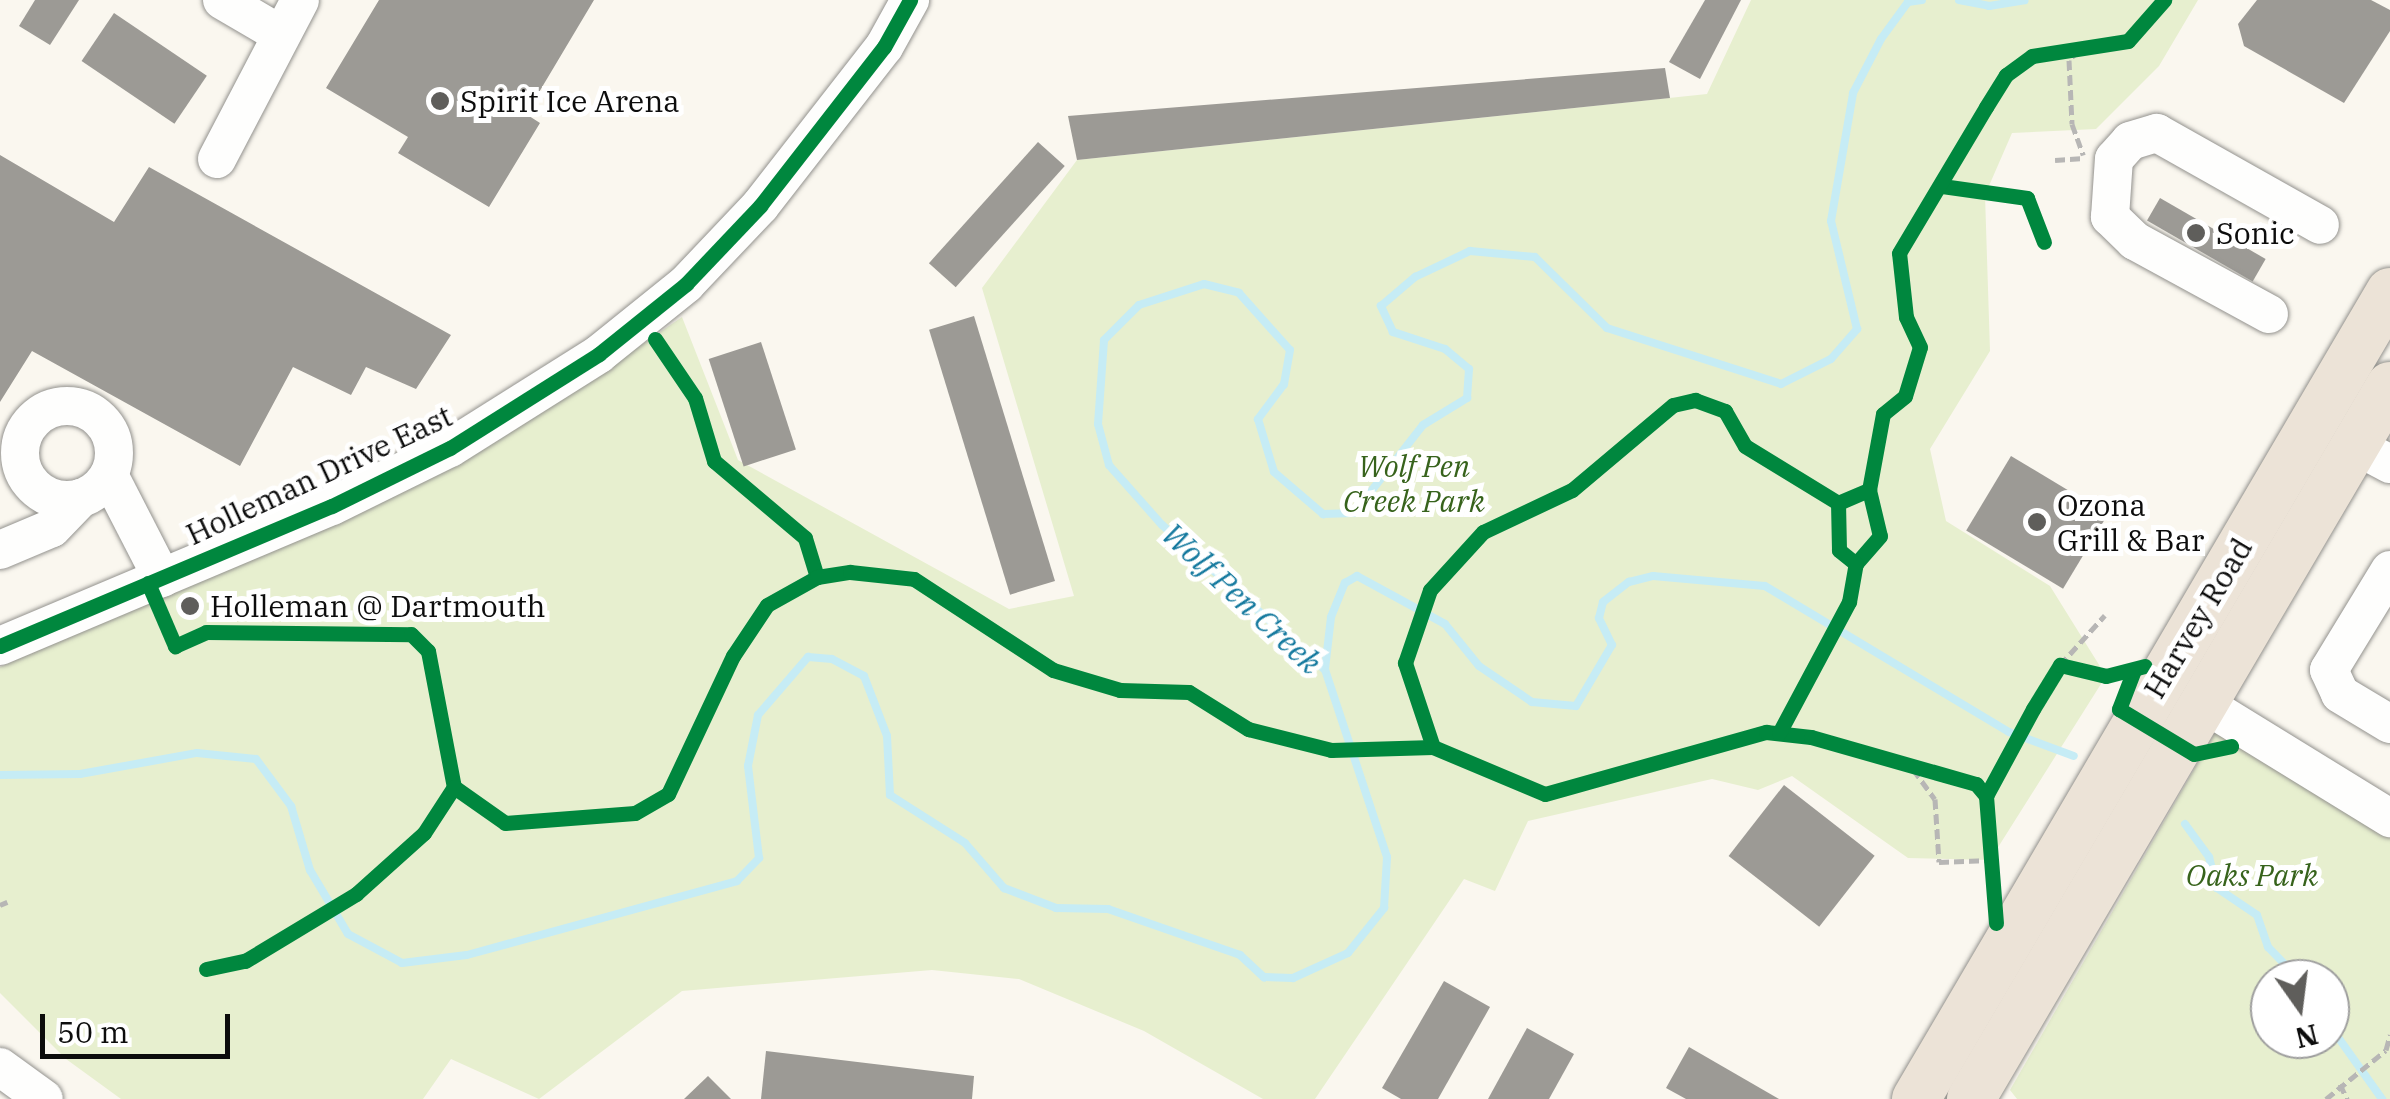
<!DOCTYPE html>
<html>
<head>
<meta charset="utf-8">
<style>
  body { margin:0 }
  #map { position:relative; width:2390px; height:1099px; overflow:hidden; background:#faf7ef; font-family:"IBM Plex Serif",serif }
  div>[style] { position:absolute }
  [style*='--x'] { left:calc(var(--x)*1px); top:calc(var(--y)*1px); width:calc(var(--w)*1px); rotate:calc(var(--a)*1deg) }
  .green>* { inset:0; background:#e7efcf }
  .stream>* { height:8px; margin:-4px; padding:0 4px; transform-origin:4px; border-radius:4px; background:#c6ecf5 }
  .building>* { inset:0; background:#9c9a95; transform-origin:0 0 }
  .path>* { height:5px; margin-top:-2.5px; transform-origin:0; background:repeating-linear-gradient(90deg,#b7b6b5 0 10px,transparent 0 15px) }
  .roads { filter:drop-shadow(0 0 2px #93928e) drop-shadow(0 0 2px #93928e) }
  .minor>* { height:38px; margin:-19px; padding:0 19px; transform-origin:19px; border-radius:19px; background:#fefefd }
  .minor>.ring { margin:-19px; padding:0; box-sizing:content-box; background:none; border:38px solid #fefefd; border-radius:50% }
  .major>* { height:48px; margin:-24px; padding:0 24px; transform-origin:24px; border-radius:24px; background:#ece3d7 }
  .cycleway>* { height:15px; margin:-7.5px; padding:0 7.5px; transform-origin:7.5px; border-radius:7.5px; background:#00873e }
  .dots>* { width:28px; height:28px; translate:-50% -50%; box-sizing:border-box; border:5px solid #fff; border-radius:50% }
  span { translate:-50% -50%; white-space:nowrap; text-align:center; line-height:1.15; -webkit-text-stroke:10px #fff; paint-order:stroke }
  .poi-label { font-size:30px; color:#0c0c0c }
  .left { translate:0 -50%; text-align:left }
  .park-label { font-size:30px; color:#37631c; font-style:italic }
  .street-label { font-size:30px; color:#0c0c0c }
  .water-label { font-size:32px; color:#14799e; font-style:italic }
  .north { position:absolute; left:2250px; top:959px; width:100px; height:100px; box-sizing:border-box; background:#fff; border:2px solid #9e9e9e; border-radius:50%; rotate:166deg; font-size:28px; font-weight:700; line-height:40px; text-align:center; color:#0c0c0c }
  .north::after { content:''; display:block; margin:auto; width:35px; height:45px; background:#5f5e5b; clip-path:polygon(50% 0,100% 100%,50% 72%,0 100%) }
  .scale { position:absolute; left:40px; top:1014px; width:190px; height:45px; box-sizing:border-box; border:5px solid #0c0c0c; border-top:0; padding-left:12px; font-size:30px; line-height:35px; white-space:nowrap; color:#0c0c0c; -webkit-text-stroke:8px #fff; paint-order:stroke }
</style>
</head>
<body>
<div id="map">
  <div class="green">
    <div style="clip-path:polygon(1751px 0,2198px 0,2159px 66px,2096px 129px,2012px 133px,1985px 195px,1990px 351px,1930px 449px,1946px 521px,2050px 586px,2106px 676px,1990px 860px,1908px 858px,1792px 776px,1758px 790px,1712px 779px,1528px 821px,1495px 891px,1464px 879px,1315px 1099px,1263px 1099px,1144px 1031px,1019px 979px,932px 970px,682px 991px,539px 1099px,451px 1059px,423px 1099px,121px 1099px,66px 1059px,0 993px,0 667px,195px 582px,567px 396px,682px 317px,738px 460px,1009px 609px,1074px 596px,982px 288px,1077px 160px,1707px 94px)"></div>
    <div style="clip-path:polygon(evenodd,2216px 731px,2390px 838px,2390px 1099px,2017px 1099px,2010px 1090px,2216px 731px,2270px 979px,2330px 979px,2330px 1039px,2270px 1039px,2270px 979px)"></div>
  </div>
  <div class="stream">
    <div style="--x:1959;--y:0;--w:31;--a:11"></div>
    <div style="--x:1989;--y:6;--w:36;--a:-9"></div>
    <div style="--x:1325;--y:669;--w:52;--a:-83.4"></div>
    <div style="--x:1331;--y:617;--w:37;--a:-68"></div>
    <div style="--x:1345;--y:583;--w:14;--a:-30"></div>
    <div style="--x:1357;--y:576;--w:100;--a:28.6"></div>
    <div style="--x:1445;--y:624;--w:54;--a:51"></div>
    <div style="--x:1479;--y:666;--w:64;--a:34.2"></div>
    <div style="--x:1532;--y:702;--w:44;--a:5.2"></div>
    <div style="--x:1576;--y:706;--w:71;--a:-59.5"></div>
    <div style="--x:1612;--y:645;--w:30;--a:-116"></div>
    <div style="--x:1599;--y:618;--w:16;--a:-76"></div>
    <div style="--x:1603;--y:602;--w:33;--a:-38"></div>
    <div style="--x:1629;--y:582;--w:25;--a:-14"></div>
    <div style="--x:1653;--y:576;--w:112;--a:5.1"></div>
    <div style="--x:1765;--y:586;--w:284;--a:30.9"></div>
    <div style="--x:2009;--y:732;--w:69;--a:20.3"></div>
    <div style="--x:0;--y:775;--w:80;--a:-0.7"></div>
    <div style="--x:80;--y:774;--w:119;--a:-10.2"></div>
    <div style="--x:197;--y:753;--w:59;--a:5.8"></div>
    <div style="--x:256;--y:759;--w:59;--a:53.3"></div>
    <div style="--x:291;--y:806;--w:67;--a:73.5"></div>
    <div style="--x:310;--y:870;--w:74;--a:59.3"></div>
    <div style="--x:348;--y:934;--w:61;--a:28.2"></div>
    <div style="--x:402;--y:963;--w:65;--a:-7"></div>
    <div style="--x:467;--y:955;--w:280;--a:-15.3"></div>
    <div style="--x:737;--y:881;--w:32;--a:-46"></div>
    <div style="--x:759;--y:858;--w:93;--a:-96.8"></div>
    <div style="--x:748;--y:766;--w:52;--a:-78.9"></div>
    <div style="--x:758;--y:715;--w:77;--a:-49.2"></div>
    <div style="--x:808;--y:657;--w:24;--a:5"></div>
    <div style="--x:832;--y:659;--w:36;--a:28"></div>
    <div style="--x:864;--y:676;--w:64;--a:69"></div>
    <div style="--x:887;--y:736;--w:59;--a:87.1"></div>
    <div style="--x:890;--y:795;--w:89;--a:32.6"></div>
    <div style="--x:965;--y:843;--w:60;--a:49.1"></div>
    <div style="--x:1004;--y:888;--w:56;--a:21"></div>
    <div style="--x:1056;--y:908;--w:52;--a:1.1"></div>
    <div style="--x:1108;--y:909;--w:140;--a:19.2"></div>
    <div style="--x:1240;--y:955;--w:33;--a:43"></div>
    <div style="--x:1264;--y:977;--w:29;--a:2"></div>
    <div style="--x:1293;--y:978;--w:60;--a:-24.4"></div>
    <div style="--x:1348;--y:953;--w:58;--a:-51.3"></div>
    <div style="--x:1384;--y:908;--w:51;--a:-86.6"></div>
    <div style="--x:1387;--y:857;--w:197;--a:-108.3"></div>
    <div style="--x:1325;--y:670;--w:218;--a:-138.3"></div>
    <div style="--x:1162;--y:525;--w:80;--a:-131.5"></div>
    <div style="--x:1109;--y:465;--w:42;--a:-105"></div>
    <div style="--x:1098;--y:424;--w:84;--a:-85.9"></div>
    <div style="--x:1104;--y:340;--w:49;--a:-45"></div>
    <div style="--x:1139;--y:305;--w:68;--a:-17.9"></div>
    <div style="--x:1204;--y:284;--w:36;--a:14"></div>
    <div style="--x:1239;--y:293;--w:76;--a:48.2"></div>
    <div style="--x:1290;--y:350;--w:35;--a:100"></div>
    <div style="--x:1284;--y:384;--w:44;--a:126.6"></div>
    <div style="--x:1258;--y:419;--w:55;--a:73.2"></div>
    <div style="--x:1274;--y:472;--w:65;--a:40.6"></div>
    <div style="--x:1323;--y:514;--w:31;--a:-2"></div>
    <div style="--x:1354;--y:513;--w:112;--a:-51.9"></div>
    <div style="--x:1423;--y:425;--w:52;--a:-31.5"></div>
    <div style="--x:1467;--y:398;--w:29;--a:-86"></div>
    <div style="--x:1469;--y:369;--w:31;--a:-140"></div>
    <div style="--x:1445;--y:349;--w:55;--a:-161.9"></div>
    <div style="--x:1393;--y:332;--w:29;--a:-115"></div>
    <div style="--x:1381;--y:306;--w:45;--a:-40.5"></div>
    <div style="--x:1415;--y:277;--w:61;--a:-25.3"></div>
    <div style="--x:1470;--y:251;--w:65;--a:5.3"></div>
    <div style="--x:1535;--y:257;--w:101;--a:44.6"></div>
    <div style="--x:1607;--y:328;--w:183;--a:17.8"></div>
    <div style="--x:1781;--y:384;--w:56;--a:-26.6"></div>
    <div style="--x:1831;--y:359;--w:40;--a:-49"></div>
    <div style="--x:1857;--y:329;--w:111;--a:-103.5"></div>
    <div style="--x:1831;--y:221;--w:130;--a:-80.2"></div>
    <div style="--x:1853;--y:93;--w:61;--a:-62.6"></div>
    <div style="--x:1881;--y:39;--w:46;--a:-53.9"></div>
    <div style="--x:1908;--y:2;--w:14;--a:-8"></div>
    <div style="--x:2185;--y:824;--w:41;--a:54"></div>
    <div style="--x:2209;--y:857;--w:32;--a:76"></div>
    <div style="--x:2217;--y:888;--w:48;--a:34"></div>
    <div style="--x:2257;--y:915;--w:34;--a:71"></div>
    <div style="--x:2268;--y:947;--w:45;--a:45.9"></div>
    <div style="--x:2330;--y:1026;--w:90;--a:54.5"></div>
  </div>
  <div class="building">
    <div style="clip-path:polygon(35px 0,79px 0,50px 45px,19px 26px)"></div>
    <div style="clip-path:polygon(379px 0,594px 0,526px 114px,540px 123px,489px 207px,398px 153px,408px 137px,326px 88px)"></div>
    <div style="clip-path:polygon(1705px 0,1741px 0,1700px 79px,1669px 62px)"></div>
    <div style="clip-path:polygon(2257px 0,2371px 0,2390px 10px,2390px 31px,2344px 103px,2244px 46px,2238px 24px)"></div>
    <div style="left:114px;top:13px;width:112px;height:58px;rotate:34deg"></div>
    <div style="clip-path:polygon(1665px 68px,1670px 98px,1077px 160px,1068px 116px)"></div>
    <div style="left:1038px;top:142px;width:36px;height:163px;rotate:42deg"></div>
    <div style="clip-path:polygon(0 155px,114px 222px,149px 167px,451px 335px,416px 389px,366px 367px,351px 395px,293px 367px,240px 466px,32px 351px,0 402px)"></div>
    <div style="left:2160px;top:198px;width:122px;height:26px;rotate:30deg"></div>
    <div style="left:974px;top:316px;width:277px;height:47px;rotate:73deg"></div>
    <div style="left:761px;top:342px;width:113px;height:55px;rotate:72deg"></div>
    <div style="left:2011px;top:456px;width:113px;height:87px;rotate:31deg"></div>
    <div style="left:1784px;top:785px;width:115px;height:90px;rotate:38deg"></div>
    <div style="clip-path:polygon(1444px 981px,1490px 1007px,1438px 1099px,1401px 1099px,1382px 1088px)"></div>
    <div style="clip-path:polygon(1527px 1028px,1574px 1054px,1549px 1099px,1488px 1099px)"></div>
    <div style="clip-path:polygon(1689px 1047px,1779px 1099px,1686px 1099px,1666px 1088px)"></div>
    <div style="clip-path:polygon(766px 1051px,974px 1076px,972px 1099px,761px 1099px)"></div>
    <div style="clip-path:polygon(708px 1076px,731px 1099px,684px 1099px)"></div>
  </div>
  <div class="path">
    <div style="--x:2079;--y:50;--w:14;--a:135"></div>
    <div style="--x:2069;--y:60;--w:64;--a:87.3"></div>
    <div style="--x:2072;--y:124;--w:33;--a:70"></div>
    <div style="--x:2055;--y:160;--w:29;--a:-4"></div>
    <div style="--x:2060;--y:665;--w:67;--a:-48"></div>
    <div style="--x:1913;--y:769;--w:37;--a:54"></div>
    <div style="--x:1935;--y:799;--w:63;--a:86.4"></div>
    <div style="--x:1939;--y:862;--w:51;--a:-2.2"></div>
    <div style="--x:0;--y:905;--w:8;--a:-23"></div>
    <div style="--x:2340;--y:1084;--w:17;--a:65"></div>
    <div style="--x:2326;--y:1099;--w:77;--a:-39.2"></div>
    <div style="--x:2386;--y:1050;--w:16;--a:-75"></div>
  </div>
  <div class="roads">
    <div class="minor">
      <div style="--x:222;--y:0;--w:67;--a:30.4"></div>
      <div style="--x:217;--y:159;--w:179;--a:-62.4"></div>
      <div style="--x:2269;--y:314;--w:153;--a:-151.4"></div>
      <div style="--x:2135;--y:241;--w:35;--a:-136"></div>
      <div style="--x:2110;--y:217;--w:58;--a:-86.1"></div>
      <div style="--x:2114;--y:159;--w:24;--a:-48"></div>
      <div style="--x:2130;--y:141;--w:28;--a:-17"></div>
      <div style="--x:2157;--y:133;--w:187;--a:29.4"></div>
      <div class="ring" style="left:20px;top:406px;width:56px;height:56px"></div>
      <div style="--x:2354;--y:445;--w:41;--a:27.8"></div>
      <div style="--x:109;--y:475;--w:116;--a:62.8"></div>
      <div style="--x:0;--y:550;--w:56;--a:-22.9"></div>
      <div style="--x:52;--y:528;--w:42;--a:-46"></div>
      <div style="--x:2390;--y:570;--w:117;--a:121.4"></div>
      <div style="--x:2329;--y:670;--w:26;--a:65"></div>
      <div style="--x:2340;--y:694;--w:58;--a:31"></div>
      <div style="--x:0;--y:646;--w:360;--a:-22.9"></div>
      <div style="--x:332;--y:506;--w:131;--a:-26.2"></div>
      <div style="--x:450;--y:448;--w:176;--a:-32.2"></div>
      <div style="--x:599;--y:354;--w:112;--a:-38.8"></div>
      <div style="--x:686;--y:284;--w:108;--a:-46.5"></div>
      <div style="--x:760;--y:206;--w:202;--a:-52.1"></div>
      <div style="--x:884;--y:47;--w:54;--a:-61"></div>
      <div style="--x:2206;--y:705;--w:216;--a:31.6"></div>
      <div style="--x:0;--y:1067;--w:54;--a:36"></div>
    </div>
    <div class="major">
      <div style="--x:1916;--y:1099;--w:936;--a:-59.57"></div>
      <div style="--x:1971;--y:1099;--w:827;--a:-59.56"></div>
    </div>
  </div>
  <div class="cycleway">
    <div style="--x:1942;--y:186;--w:86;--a:8"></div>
    <div style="--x:2027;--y:198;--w:47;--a:68.9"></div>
    <div style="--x:655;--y:339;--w:71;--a:55.9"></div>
    <div style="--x:695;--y:398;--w:66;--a:73.2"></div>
    <div style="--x:714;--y:461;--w:119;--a:40.2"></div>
    <div style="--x:805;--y:538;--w:41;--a:72.9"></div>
    <div style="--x:1869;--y:490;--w:77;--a:-79.6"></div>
    <div style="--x:1883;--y:414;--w:28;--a:-39"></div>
    <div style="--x:1905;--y:396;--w:51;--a:-73"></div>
    <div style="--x:1920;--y:347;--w:33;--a:-115"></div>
    <div style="--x:1906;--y:317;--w:64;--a:-96.2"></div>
    <div style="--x:1899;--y:253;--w:170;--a:-59.2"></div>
    <div style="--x:1986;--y:107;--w:38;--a:-58"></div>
    <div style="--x:2006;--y:75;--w:32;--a:-36"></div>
    <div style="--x:2032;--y:56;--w:97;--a:-8.9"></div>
    <div style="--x:2128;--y:41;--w:55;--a:-48.7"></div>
    <div style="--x:1869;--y:490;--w:47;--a:76.6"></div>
    <div style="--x:1880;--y:536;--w:37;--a:131"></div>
    <div style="--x:1856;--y:564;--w:22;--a:-141"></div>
    <div style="--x:1839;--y:550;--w:47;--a:-91.2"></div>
    <div style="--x:1838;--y:503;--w:34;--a:-23"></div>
    <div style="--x:148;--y:583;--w:69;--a:66.8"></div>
    <div style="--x:175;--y:646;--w:34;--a:-24"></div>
    <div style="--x:206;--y:632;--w:205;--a:0.6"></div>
    <div style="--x:411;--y:634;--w:24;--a:45"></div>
    <div style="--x:428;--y:651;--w:138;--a:79.2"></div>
    <div style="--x:454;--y:787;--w:62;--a:35.2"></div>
    <div style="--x:505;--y:823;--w:130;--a:-4.4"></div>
    <div style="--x:635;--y:813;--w:38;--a:-30"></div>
    <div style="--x:668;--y:794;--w:153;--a:-64.8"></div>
    <div style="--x:733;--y:656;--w:61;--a:-56.3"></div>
    <div style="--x:767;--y:605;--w:57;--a:-29.2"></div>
    <div style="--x:817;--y:577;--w:33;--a:-9"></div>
    <div style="--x:850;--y:572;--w:64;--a:6.2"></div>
    <div style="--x:914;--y:579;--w:166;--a:33.2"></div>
    <div style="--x:1053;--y:670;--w:70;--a:16.6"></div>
    <div style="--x:1120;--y:690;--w:69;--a:1.7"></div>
    <div style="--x:1189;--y:692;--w:70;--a:32.1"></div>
    <div style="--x:1248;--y:729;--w:86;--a:14.2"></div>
    <div style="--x:1331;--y:750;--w:102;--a:-1.7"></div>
    <div style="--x:1433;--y:747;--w:121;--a:22.8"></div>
    <div style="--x:1545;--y:794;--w:230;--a:-15.7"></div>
    <div style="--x:1766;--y:732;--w:45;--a:6.3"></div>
    <div style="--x:1811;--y:737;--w:172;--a:15.9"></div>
    <div style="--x:1976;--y:784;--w:16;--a:50"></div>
    <div style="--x:0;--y:646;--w:360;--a:-22.9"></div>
    <div style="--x:332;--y:506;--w:131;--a:-26.2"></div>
    <div style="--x:450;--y:448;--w:176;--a:-32.2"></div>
    <div style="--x:599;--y:354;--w:112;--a:-38.8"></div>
    <div style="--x:686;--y:284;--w:108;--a:-46.5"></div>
    <div style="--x:760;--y:206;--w:202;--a:-52.1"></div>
    <div style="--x:884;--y:47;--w:54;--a:-61"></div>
    <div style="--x:2134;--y:670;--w:42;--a:111"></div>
    <div style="--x:2119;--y:709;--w:87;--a:31"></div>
    <div style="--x:2194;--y:754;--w:38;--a:-12"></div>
    <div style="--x:1779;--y:733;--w:149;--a:-61.9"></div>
    <div style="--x:1849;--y:602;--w:39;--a:-80"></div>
    <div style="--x:1433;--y:747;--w:89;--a:-108.4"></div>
    <div style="--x:1405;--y:663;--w:77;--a:-71.1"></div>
    <div style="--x:1430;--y:590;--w:79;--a:-47.6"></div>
    <div style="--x:1483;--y:532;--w:98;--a:-25.3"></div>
    <div style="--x:1572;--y:490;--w:132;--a:-40.1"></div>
    <div style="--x:1673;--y:405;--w:23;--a:-13"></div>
    <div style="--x:1695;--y:400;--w:32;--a:20"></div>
    <div style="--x:1725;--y:411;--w:40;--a:60.3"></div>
    <div style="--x:1745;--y:446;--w:109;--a:31.5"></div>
    <div style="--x:1996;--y:923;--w:127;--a:-94.5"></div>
    <div style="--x:1986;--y:796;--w:99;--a:-61.6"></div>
    <div style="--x:2033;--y:709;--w:52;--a:-58.5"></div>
    <div style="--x:2060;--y:665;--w:47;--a:13.4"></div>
    <div style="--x:2106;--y:676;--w:40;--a:-14.4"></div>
    <div style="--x:206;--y:969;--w:40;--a:-12"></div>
    <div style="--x:245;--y:961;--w:130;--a:-31.1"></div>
    <div style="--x:356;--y:894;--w:91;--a:-41.9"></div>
    <div style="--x:424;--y:833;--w:55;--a:-56.9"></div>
  </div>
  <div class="dots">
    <div style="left:440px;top:101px;background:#5f5e5b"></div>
    <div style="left:2196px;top:233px;background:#5f5e5b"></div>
    <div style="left:2037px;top:522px;background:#5f5e5b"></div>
    <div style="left:190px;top:606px;background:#5f5e5b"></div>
  </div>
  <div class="poi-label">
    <span class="left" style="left:460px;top:101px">Spirit Ice Arena</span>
    <span class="left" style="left:2216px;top:233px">Sonic</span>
    <span class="left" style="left:2057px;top:522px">Ozona<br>Grill &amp; Bar</span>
    <span class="left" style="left:210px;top:606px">Holleman @ Dartmouth</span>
  </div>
  <div class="park-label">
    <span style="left:1414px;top:483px">Wolf Pen<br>Creek Park</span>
    <span style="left:2252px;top:875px">Oaks Park</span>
  </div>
  <div class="street-label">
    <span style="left:319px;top:475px;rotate:-25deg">Holleman Drive East</span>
    <span style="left:2198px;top:618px;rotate:-59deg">Harvey Road</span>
  </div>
  <div class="water-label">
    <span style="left:1242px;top:598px;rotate:43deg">Wolf Pen Creek</span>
  </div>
  <div class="north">N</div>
  <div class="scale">50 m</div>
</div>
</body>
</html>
